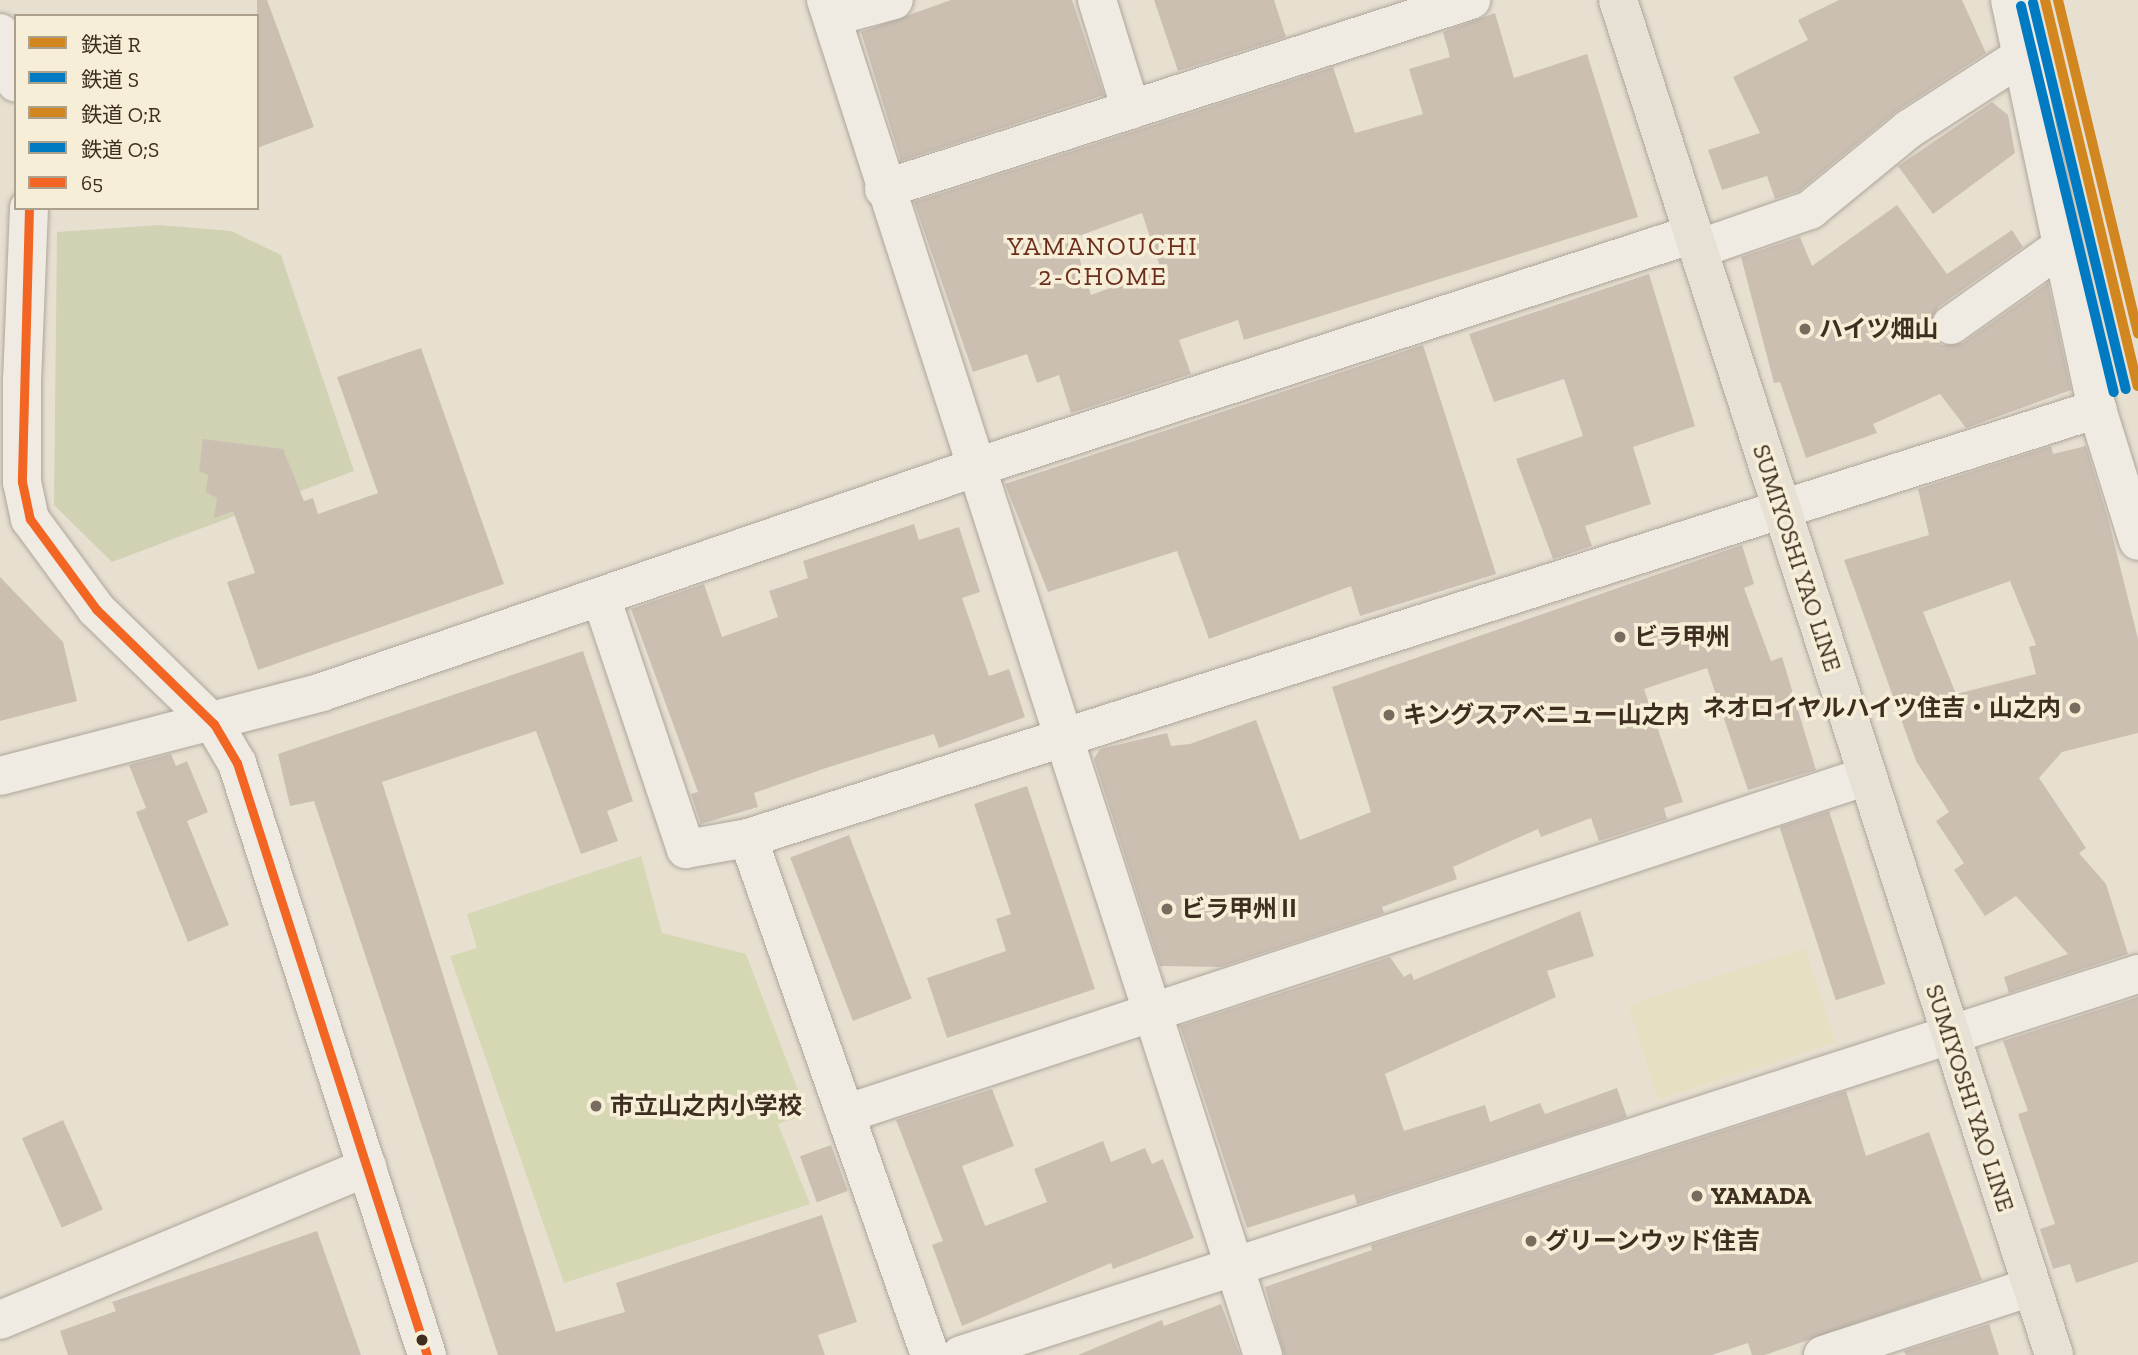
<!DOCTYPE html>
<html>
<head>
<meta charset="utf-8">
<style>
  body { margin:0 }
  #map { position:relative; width:2138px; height:1355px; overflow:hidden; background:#e7e0d1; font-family:"Zilla Slab","Noto Sans JP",serif }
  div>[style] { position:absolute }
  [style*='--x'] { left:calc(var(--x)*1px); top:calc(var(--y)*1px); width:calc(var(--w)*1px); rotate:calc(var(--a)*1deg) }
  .farmland>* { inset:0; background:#e6dfc2; transform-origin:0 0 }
  .green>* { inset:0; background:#d6d7b3 }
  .cemetery>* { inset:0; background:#d1d1b3 }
  .building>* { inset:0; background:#cbbfb2; transform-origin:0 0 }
  .roads { filter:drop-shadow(0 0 2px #ada599) drop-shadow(0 0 2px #ada599) }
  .minor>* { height:38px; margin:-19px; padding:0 19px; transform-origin:19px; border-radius:19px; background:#efebe3 }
  .major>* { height:38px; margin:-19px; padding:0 19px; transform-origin:19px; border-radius:19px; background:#e6e1d4 }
  .bus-1>* { height:9px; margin:-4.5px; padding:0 4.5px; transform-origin:4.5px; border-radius:4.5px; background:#f26522 }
  .rail-1>* { height:10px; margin:-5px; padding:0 5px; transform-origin:5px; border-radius:5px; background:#d2861f }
  .rail-2>* { height:10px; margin:-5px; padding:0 5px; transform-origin:5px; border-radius:5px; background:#007ac2 }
  .rail-3>* { height:10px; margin:-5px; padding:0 5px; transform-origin:5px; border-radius:5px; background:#d2861f }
  .rail-4>* { height:10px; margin:-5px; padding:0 5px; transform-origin:5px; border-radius:5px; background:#007ac2 }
  .dots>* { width:19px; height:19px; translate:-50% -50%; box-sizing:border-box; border:4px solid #f7eed8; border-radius:50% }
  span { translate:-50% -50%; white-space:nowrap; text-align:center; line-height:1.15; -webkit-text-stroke:7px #f7eed8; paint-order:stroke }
  .poi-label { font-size:24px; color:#3d2e20; font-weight:700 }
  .left { translate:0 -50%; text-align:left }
  .right { translate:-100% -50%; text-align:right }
  .street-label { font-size:24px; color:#3d2e20 }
  .neighbourhood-label { font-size:26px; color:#6b2e1e; letter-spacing:2px }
  .legend { position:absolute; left:14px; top:14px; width:245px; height:196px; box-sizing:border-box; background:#f7eed8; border:2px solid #ada18e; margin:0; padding:9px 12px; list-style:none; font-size:21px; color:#3d2e20 }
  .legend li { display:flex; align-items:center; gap:14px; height:35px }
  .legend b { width:35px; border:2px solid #ada18e }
</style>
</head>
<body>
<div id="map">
  <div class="farmland">
    <div style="left:1805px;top:948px;width:99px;height:186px;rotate:72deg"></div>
  </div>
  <div class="green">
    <div style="clip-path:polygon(641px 856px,662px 933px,746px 954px,807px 1114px,778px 1124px,810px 1204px,564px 1283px,450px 956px,477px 948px,467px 914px)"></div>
  </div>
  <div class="cemetery">
    <div style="clip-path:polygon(159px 225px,231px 231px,281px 255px,354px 471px,112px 562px,54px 505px,57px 232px)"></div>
  </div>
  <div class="building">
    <div style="clip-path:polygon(257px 0,267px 0,314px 127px,257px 148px)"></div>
    <div style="clip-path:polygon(951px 0,1072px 0,1104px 95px,901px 161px,861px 32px)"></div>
    <div style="clip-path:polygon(1154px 0,1274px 0,1286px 37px,1178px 71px)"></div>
    <div style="clip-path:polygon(1839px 0,1962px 0,1986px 53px,1897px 111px,1799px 191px,1775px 199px,1767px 176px,1722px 190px,1708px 150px,1760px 133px,1733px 77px,1808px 40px,1798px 20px)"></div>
    <div style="clip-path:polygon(evenodd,1495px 13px,1514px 78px,1587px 54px,1638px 217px,1244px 340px,1238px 320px,1179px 340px,1191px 374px,1071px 413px,1059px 375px,1037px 383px,1027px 354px,973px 372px,914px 202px,1333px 67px,1355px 133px,1423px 114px,1409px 69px,1450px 57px,1443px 32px,1495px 13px,1142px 213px,1161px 270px,1091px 295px,1073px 238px,1142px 213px)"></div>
    <div style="clip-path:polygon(1992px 102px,2008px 115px,2015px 153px,1933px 214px,1898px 166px)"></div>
    <div style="clip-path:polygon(1897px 205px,1947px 274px,2012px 230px,2023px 247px,1938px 307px,1929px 328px,1941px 345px,1963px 343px,2048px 283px,2071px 390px,1966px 428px,1940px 394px,1873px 424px,1877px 433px,1806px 458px,1780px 382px,1774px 383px,1741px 257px,1800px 237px,1812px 266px)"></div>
    <div style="clip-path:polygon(1649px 274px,1695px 426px,1633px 447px,1651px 504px,1585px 526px,1592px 546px,1553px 559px,1516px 459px,1583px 436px,1564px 379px,1494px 402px,1469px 334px)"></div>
    <div style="clip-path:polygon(1423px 345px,1496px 574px,1360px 616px,1351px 586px,1209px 639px,1177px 551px,1048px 592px,1005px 484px)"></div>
    <div style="clip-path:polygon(421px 348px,504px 584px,258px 670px,227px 582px,255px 573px,233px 511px,214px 518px,217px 498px,206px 492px,208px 475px,199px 471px,203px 439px,283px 449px,304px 501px,313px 498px,318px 514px,378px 493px,337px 377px)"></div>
    <div style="clip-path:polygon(evenodd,2051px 446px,2053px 454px,2086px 446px,2109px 522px,2138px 639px,2138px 733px,2062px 752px,2039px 778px,2086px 848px,2079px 853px,2106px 884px,2128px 954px,2009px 993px,2004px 977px,2068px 954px,2016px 896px,1985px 916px,1954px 870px,1964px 863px,1936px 821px,1949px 812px,1916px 761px,1844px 560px,1929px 535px,1918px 489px,2051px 446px,2010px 581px,2036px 645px,2029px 647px,2036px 674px,1956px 694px,1923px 612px,2010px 581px)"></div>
    <div style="clip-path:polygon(914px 524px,919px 540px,959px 527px,980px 592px,962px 598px,989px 676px,1009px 669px,1025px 717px,939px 748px,934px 734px,823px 769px,754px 793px,758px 807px,701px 824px,691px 794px,698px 792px,631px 609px,704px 584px,722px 637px,778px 617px,769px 591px,808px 578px,803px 561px)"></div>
    <div style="clip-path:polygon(1742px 545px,1754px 584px,1744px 588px,1771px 661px,1782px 657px,1816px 770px,1748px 790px,1707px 668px,1644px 689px,1683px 802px,1664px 808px,1667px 819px,1599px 841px,1591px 818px,1541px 837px,1538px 829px,1453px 867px,1457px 879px,1382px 907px,1384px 913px,1221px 967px,1160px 966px,1094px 759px,1100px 749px,1167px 733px,1171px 746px,1190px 744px,1256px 720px,1300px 840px,1371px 812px,1332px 687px)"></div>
    <div style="clip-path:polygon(0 577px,63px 642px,77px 701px,0 721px)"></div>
    <div style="clip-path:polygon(583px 651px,633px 801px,607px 811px,618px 841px,581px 854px,536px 731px,382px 782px,556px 1332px,625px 1312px,616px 1283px,822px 1215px,857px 1322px,818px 1335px,825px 1355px,498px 1355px,314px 801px,290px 806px,278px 754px)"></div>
    <div style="clip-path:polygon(171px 754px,176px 766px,187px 761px,208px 812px,187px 821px,229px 925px,188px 942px,136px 812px,146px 808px,129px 765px)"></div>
    <div style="clip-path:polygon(1027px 786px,1095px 989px,947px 1038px,927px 978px,1006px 951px,996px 919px,1011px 914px,974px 804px)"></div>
    <div style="left:1829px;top:811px;width:182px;height:52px;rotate:72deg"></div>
    <div style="left:849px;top:835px;width:175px;height:63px;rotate:69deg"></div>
    <div style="clip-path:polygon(1580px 911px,1594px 956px,1547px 971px,1556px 997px,1385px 1074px,1404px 1131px,1485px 1105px,1490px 1122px,1540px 1103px,1545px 1114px,1617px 1088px,1627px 1117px,1357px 1204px,1354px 1194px,1247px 1228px,1180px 1026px,1390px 957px,1404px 977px,1411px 973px,1414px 980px)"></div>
    <div style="clip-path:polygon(2138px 997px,2138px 1262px,2076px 1283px,2070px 1264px,2053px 1269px,2040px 1229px,2055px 1224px,2018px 1114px,2028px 1111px,2003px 1041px)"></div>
    <div style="clip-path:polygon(992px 1089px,1014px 1146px,962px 1166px,985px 1226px,1047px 1202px,1034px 1169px,1103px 1141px,1111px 1162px,1145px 1148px,1152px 1164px,1163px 1159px,1194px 1238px,1113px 1269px,1111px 1263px,962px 1326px,932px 1245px,943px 1241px,896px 1120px)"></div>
    <div style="clip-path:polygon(1846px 1091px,1866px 1156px,1929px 1132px,1982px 1280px,1765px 1355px,1752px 1355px,1748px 1343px,1712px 1355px,1284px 1355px,1265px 1287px,1372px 1250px,1371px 1245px)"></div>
    <div style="left:63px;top:1120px;width:98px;height:45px;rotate:66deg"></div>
    <div style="left:831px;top:1145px;width:49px;height:33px;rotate:70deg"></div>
    <div style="clip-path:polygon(317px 1231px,361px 1355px,68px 1355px,60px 1331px,116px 1311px,112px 1302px)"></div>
    <div style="clip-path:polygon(1221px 1304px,1240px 1355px,1078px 1355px,1162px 1320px,1164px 1326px)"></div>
    <div style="clip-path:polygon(1989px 1324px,1999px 1355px,1906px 1355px,1904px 1351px)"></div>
  </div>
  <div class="roads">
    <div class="minor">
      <div style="--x:826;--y:0;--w:1424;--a:72.13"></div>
      <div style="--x:1097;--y:0;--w:115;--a:72.8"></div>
      <div style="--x:2010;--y:0;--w:418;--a:78"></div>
      <div style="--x:2097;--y:409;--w:138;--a:72.7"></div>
      <div style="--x:832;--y:17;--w:64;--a:-15.3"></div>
      <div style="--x:0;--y:33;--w:52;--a:72.3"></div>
      <div style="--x:884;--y:189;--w:617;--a:-17.85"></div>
      <div style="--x:29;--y:208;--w:171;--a:92.3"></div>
      <div style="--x:22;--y:379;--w:103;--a:90"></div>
      <div style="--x:22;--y:482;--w:38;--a:78"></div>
      <div style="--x:30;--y:519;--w:112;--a:53.7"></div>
      <div style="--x:96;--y:609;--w:165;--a:44.3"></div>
      <div style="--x:214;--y:724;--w:45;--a:59.5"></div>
      <div style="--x:237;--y:763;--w:622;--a:72.21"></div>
      <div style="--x:1698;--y:249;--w:119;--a:-19.2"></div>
      <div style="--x:1810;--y:210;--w:128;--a:-39.3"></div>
      <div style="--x:1909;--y:129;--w:135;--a:-32.9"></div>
      <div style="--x:1951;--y:325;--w:136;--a:-35.4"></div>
      <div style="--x:601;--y:597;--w:266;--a:71.4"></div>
      <div style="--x:686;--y:849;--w:63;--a:-10.1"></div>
      <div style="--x:748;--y:838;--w:1416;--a:-17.64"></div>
      <div style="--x:0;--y:776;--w:333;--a:-14.6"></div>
      <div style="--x:322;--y:692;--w:693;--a:-18.96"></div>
      <div style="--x:977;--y:467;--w:753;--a:-18.03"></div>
      <div style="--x:748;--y:838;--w:548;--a:70.61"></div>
      <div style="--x:845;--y:1114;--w:1076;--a:-18.3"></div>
      <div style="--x:0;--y:1320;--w:398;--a:-22.6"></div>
      <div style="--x:961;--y:1355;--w:1237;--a:-17.94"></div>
      <div style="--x:1823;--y:1355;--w:219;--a:-18.1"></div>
    </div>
    <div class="major">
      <div style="--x:1618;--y:0;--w:1423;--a:72.16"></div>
    </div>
  </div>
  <div class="bus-1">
    <div style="--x:29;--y:208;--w:274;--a:91.5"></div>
    <div style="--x:22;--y:482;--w:38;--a:78"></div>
    <div style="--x:30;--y:519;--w:112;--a:53.7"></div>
    <div style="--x:96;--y:609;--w:165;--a:44.3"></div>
    <div style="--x:214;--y:724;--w:45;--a:59.5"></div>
    <div style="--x:237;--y:763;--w:622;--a:72.21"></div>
  </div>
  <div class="rail-1">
    <div style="--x:2045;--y:0;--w:397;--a:76.5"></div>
  </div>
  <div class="rail-2">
    <div style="--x:2033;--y:3;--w:397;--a:76.5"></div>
  </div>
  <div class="rail-3">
    <div style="--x:2058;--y:0;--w:343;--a:76.5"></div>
  </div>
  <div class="rail-4">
    <div style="--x:2021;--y:6;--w:397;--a:76.5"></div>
  </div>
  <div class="dots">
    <div style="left:1805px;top:329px;background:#786c5e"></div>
    <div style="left:1620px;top:637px;background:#786c5e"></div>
    <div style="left:2075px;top:708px;background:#786c5e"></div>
    <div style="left:1389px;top:715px;background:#786c5e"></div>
    <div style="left:1167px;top:909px;background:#786c5e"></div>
    <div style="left:596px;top:1106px;background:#786c5e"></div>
    <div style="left:1697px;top:1196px;background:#786c5e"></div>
    <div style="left:1531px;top:1241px;background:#786c5e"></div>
    <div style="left:422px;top:1340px;background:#3d2e20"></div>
  </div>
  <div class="poi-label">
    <span class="left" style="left:1819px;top:329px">ハイツ畑山</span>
    <span class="left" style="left:1634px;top:637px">ビラ甲州</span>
    <span class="right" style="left:2061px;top:708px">ネオロイヤルハイツ住吉・山之内</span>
    <span class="left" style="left:1403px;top:715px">キングスアベニュー山之内</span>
    <span class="left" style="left:1181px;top:909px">ビラ甲州Ⅱ</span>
    <span class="left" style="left:610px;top:1106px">市立山之内小学校</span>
    <span class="left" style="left:1711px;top:1196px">YAMADA</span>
    <span class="left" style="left:1545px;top:1241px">グリーンウッド住吉</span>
  </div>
  <div class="street-label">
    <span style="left:1797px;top:558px;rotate:72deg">SUMIYOSHI YAO LINE</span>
    <span style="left:1970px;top:1098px;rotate:72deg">SUMIYOSHI YAO LINE</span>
  </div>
  <div class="neighbourhood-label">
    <span style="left:1103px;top:262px">YAMANOUCHI<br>2-CHOME</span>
  </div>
  <ul class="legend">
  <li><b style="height:9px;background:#d2861f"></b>鉄道 R</li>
  <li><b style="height:9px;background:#007ac2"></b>鉄道 S</li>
  <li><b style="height:9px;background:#d2861f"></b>鉄道 O;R</li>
  <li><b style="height:9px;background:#007ac2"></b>鉄道 O;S</li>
  <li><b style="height:9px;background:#f26522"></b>65</li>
  </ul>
</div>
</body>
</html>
